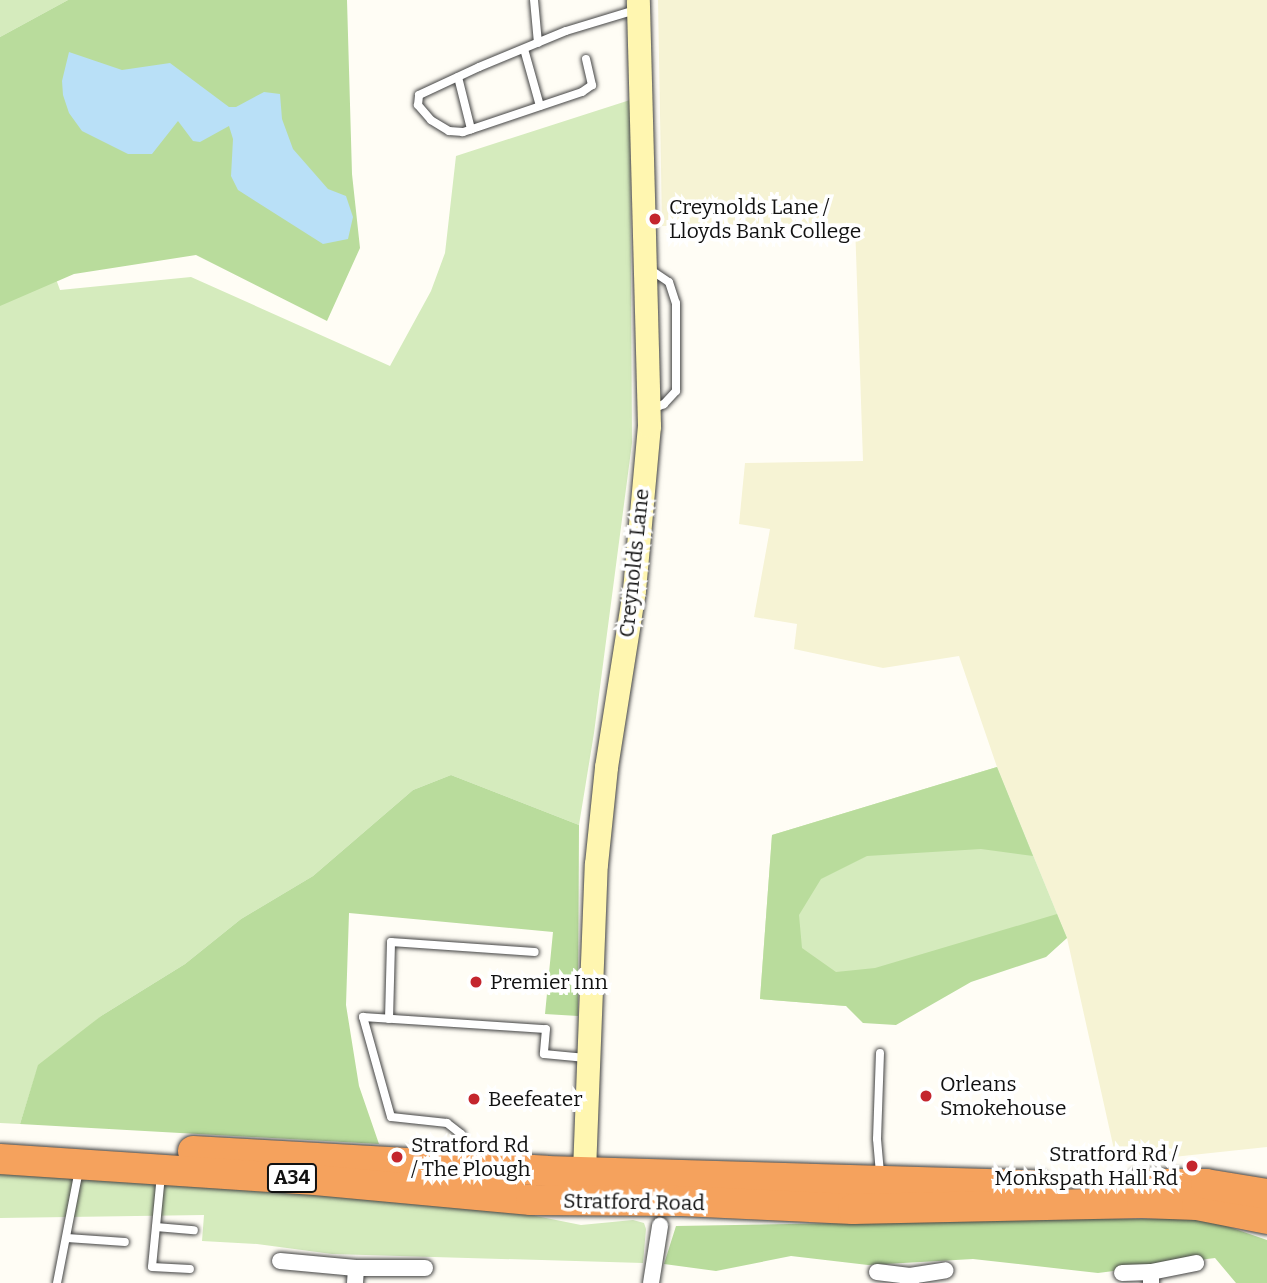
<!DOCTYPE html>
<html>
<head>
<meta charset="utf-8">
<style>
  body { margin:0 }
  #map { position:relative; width:1267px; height:1283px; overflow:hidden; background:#fffdf5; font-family:Bitter,serif }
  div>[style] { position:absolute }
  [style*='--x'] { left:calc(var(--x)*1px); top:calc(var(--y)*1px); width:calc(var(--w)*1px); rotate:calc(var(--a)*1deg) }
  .farmland>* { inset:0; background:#f6f3d4 }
  .green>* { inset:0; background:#d5ebbd }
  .forest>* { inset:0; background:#b9dc9c }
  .water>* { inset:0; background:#b9e0f7 }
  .roads { filter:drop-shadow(0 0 2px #444) drop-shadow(0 0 2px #444) }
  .lane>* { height:8px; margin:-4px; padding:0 4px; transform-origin:4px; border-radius:4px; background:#fff }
  .street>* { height:16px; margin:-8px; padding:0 8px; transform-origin:8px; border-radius:8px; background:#fff }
  .secondary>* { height:23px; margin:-11.5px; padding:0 11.5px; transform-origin:11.5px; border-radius:11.5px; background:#fff6b0 }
  .highway>* { height:30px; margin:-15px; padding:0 15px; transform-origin:15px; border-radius:15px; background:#f5a25d }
  .dots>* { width:19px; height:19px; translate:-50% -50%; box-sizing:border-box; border:4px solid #fff; border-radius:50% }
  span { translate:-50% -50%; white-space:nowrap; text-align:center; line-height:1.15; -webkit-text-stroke:7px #fff; paint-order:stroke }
  .shield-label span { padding:2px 5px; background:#fff; border:2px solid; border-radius:5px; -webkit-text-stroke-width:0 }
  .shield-label { font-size:19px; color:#111; font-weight:700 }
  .poi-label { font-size:21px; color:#111 }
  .left { translate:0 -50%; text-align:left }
  .right { translate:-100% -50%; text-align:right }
  .street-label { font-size:21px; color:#111 }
</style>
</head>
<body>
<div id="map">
  <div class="farmland">
    <div style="clip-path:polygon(658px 0,1267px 0,1267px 1147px,1117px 1163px,1067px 938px,997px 767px,959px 656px,883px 668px,794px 649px,797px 624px,754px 617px,770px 529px,739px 524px,745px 463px,863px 461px,855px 223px,662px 226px)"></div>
  </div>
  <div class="green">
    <div style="clip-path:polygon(0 0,68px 0,0 37px)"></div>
    <div style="clip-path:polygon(630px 100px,632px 443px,594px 733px,579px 825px,451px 775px,413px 790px,313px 876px,241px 919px,185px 964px,101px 1016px,36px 1073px,20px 1124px,0 1123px,0 126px,60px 290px,191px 277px,390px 366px,431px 291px,445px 253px,456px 156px)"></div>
    <div style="clip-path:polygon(997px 767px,1067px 938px,846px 1006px,760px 999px,772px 835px)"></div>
    <div style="clip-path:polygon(0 1167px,166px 1180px,526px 1214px,581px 1225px,633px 1220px,644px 1223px,646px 1229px,643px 1263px,332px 1254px,257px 1244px,202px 1241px,204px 1215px,0 1218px)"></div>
  </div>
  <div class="forest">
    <div style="clip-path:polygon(68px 0,347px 0,352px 174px,360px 248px,327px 321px,196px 255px,74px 274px,0 306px,0 37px)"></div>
    <div style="clip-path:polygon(997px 767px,1033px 856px,981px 849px,867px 856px,821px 879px,799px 915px,802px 948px,836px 972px,875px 968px,1057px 914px,1067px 938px,1046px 957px,971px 982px,896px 1025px,863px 1023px,846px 1006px,760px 999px,772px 835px)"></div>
    <div style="clip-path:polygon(451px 775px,579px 825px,578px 1016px,545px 1014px,553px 932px,349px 913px,346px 1005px,359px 1086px,379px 1144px,20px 1124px,38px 1065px,101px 1016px,185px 964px,241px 919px,313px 876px,413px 790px)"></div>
    <div style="clip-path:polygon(1076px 1219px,1206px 1219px,1267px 1240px,1267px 1283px,1236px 1283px,1215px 1258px,1098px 1273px,973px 1259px,868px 1265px,791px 1256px,716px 1271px,664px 1264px,676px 1226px)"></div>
  </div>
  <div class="water">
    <div style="clip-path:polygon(69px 52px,122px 70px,170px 63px,229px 107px,236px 107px,264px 92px,280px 94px,282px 119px,293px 149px,328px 189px,346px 196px,353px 217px,348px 239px,323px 244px,238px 190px,231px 176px,233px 139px,229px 126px,200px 142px,193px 141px,178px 121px,152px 154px,128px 154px,82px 131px,69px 113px,63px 95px,62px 81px)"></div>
  </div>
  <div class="roads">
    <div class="lane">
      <div style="--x:534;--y:0;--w:43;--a:84.7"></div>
      <div style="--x:524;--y:49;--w:59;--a:74.3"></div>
      <div style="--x:586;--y:59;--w:27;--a:77"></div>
      <div style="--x:592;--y:85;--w:12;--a:145"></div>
      <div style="--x:582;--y:92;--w:126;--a:161.4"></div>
      <div style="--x:463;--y:132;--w:14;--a:-176"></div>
      <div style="--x:449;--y:131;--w:21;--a:-149"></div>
      <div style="--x:431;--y:120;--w:20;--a:-131"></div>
      <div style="--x:418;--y:105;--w:10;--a:-84"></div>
      <div style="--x:419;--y:95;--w:66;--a:-25"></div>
      <div style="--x:479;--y:67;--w:94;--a:-22.5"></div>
      <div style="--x:566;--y:31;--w:72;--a:-16.9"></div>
      <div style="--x:458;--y:77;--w:54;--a:76"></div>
      <div style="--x:648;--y:268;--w:25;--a:34"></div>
      <div style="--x:669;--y:282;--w:22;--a:72"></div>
      <div style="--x:676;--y:303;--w:88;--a:90"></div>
      <div style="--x:676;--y:391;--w:18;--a:133"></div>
      <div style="--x:664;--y:404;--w:13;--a:157"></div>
      <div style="--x:389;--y:1019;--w:77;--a:-88.5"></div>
      <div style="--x:391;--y:942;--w:144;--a:4"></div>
      <div style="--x:880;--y:1053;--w:86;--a:92"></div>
      <div style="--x:877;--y:1139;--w:37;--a:85"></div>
      <div style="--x:459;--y:1161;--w:27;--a:-86"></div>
      <div style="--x:461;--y:1134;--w:18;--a:-142"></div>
      <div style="--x:447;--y:1123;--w:56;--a:-173.9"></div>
      <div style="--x:391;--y:1117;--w:104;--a:-105.6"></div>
      <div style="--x:363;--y:1017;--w:183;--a:3.8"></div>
      <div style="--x:546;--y:1029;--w:25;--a:95"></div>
      <div style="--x:544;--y:1054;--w:42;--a:5.4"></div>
      <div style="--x:161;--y:1175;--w:92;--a:95.6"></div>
      <div style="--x:152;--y:1267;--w:38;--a:3"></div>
      <div style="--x:156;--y:1227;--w:38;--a:5"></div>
      <div style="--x:67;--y:1238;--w:58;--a:3.9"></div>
      <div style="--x:57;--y:1283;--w:115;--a:-79"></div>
    </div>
    <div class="street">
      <div style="--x:280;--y:1261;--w:76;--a:5.3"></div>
      <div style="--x:877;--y:1272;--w:33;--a:7"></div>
      <div style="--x:1151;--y:1272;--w:46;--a:-11.3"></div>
      <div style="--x:1122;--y:1273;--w:29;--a:-2"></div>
      <div style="--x:1151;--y:1272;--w:11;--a:90"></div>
      <div style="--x:355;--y:1283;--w:15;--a:-86"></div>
      <div style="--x:356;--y:1268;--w:69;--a:0"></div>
      <div style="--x:651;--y:1283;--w:58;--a:-81"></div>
      <div style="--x:911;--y:1283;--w:7;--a:-98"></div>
      <div style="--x:910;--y:1276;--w:36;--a:-9"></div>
    </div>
    <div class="secondary">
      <div style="--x:584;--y:1171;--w:307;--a:-87.8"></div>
      <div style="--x:596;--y:864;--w:98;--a:-84.1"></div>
      <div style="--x:606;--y:767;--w:179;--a:-81"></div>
      <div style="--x:634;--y:590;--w:165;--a:-84.8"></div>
      <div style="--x:649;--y:426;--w:426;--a:-91.5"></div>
    </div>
    <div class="highway">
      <div style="--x:193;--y:1151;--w:354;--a:3.2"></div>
      <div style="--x:546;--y:1171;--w:492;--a:1.7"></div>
      <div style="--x:0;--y:1159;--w:316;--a:3.8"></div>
      <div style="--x:315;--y:1180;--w:217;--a:5.3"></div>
      <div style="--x:531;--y:1200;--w:151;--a:0.4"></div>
      <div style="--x:682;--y:1201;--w:171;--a:2.7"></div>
      <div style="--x:853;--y:1209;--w:289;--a:-1.2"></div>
      <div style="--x:1142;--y:1203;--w:55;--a:2.1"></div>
      <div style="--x:1197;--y:1205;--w:71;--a:11.3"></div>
      <div style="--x:1140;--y:1184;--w:66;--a:0"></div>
      <div style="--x:1206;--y:1184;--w:62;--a:9.3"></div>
    </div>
  </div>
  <div class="dots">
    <div style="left:655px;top:219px;background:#c4262e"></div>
    <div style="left:476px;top:982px;background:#c4262e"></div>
    <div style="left:926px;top:1096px;background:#c4262e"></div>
    <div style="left:474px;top:1099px;background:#c4262e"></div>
    <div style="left:397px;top:1157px;background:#c4262e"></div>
    <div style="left:1192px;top:1166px;background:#c4262e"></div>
  </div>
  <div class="shield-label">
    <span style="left:292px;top:1178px">A34</span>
  </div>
  <div class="poi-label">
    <span class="left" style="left:669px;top:219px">Creynolds Lane /<br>Lloyds Bank College</span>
    <span class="left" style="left:490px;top:982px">Premier Inn</span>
    <span class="left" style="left:940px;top:1096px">Orleans<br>Smokehouse</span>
    <span class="left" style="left:488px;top:1099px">Beefeater</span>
    <span class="left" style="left:411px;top:1157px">Stratford Rd<br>/ The Plough</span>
    <span class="right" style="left:1178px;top:1166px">Stratford Rd /<br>Monkspath Hall Rd</span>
  </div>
  <div class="street-label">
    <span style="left:634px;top:563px;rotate:-84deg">Creynolds Lane</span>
    <span style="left:634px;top:1202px;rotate:1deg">Stratford Road</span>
  </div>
</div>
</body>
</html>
